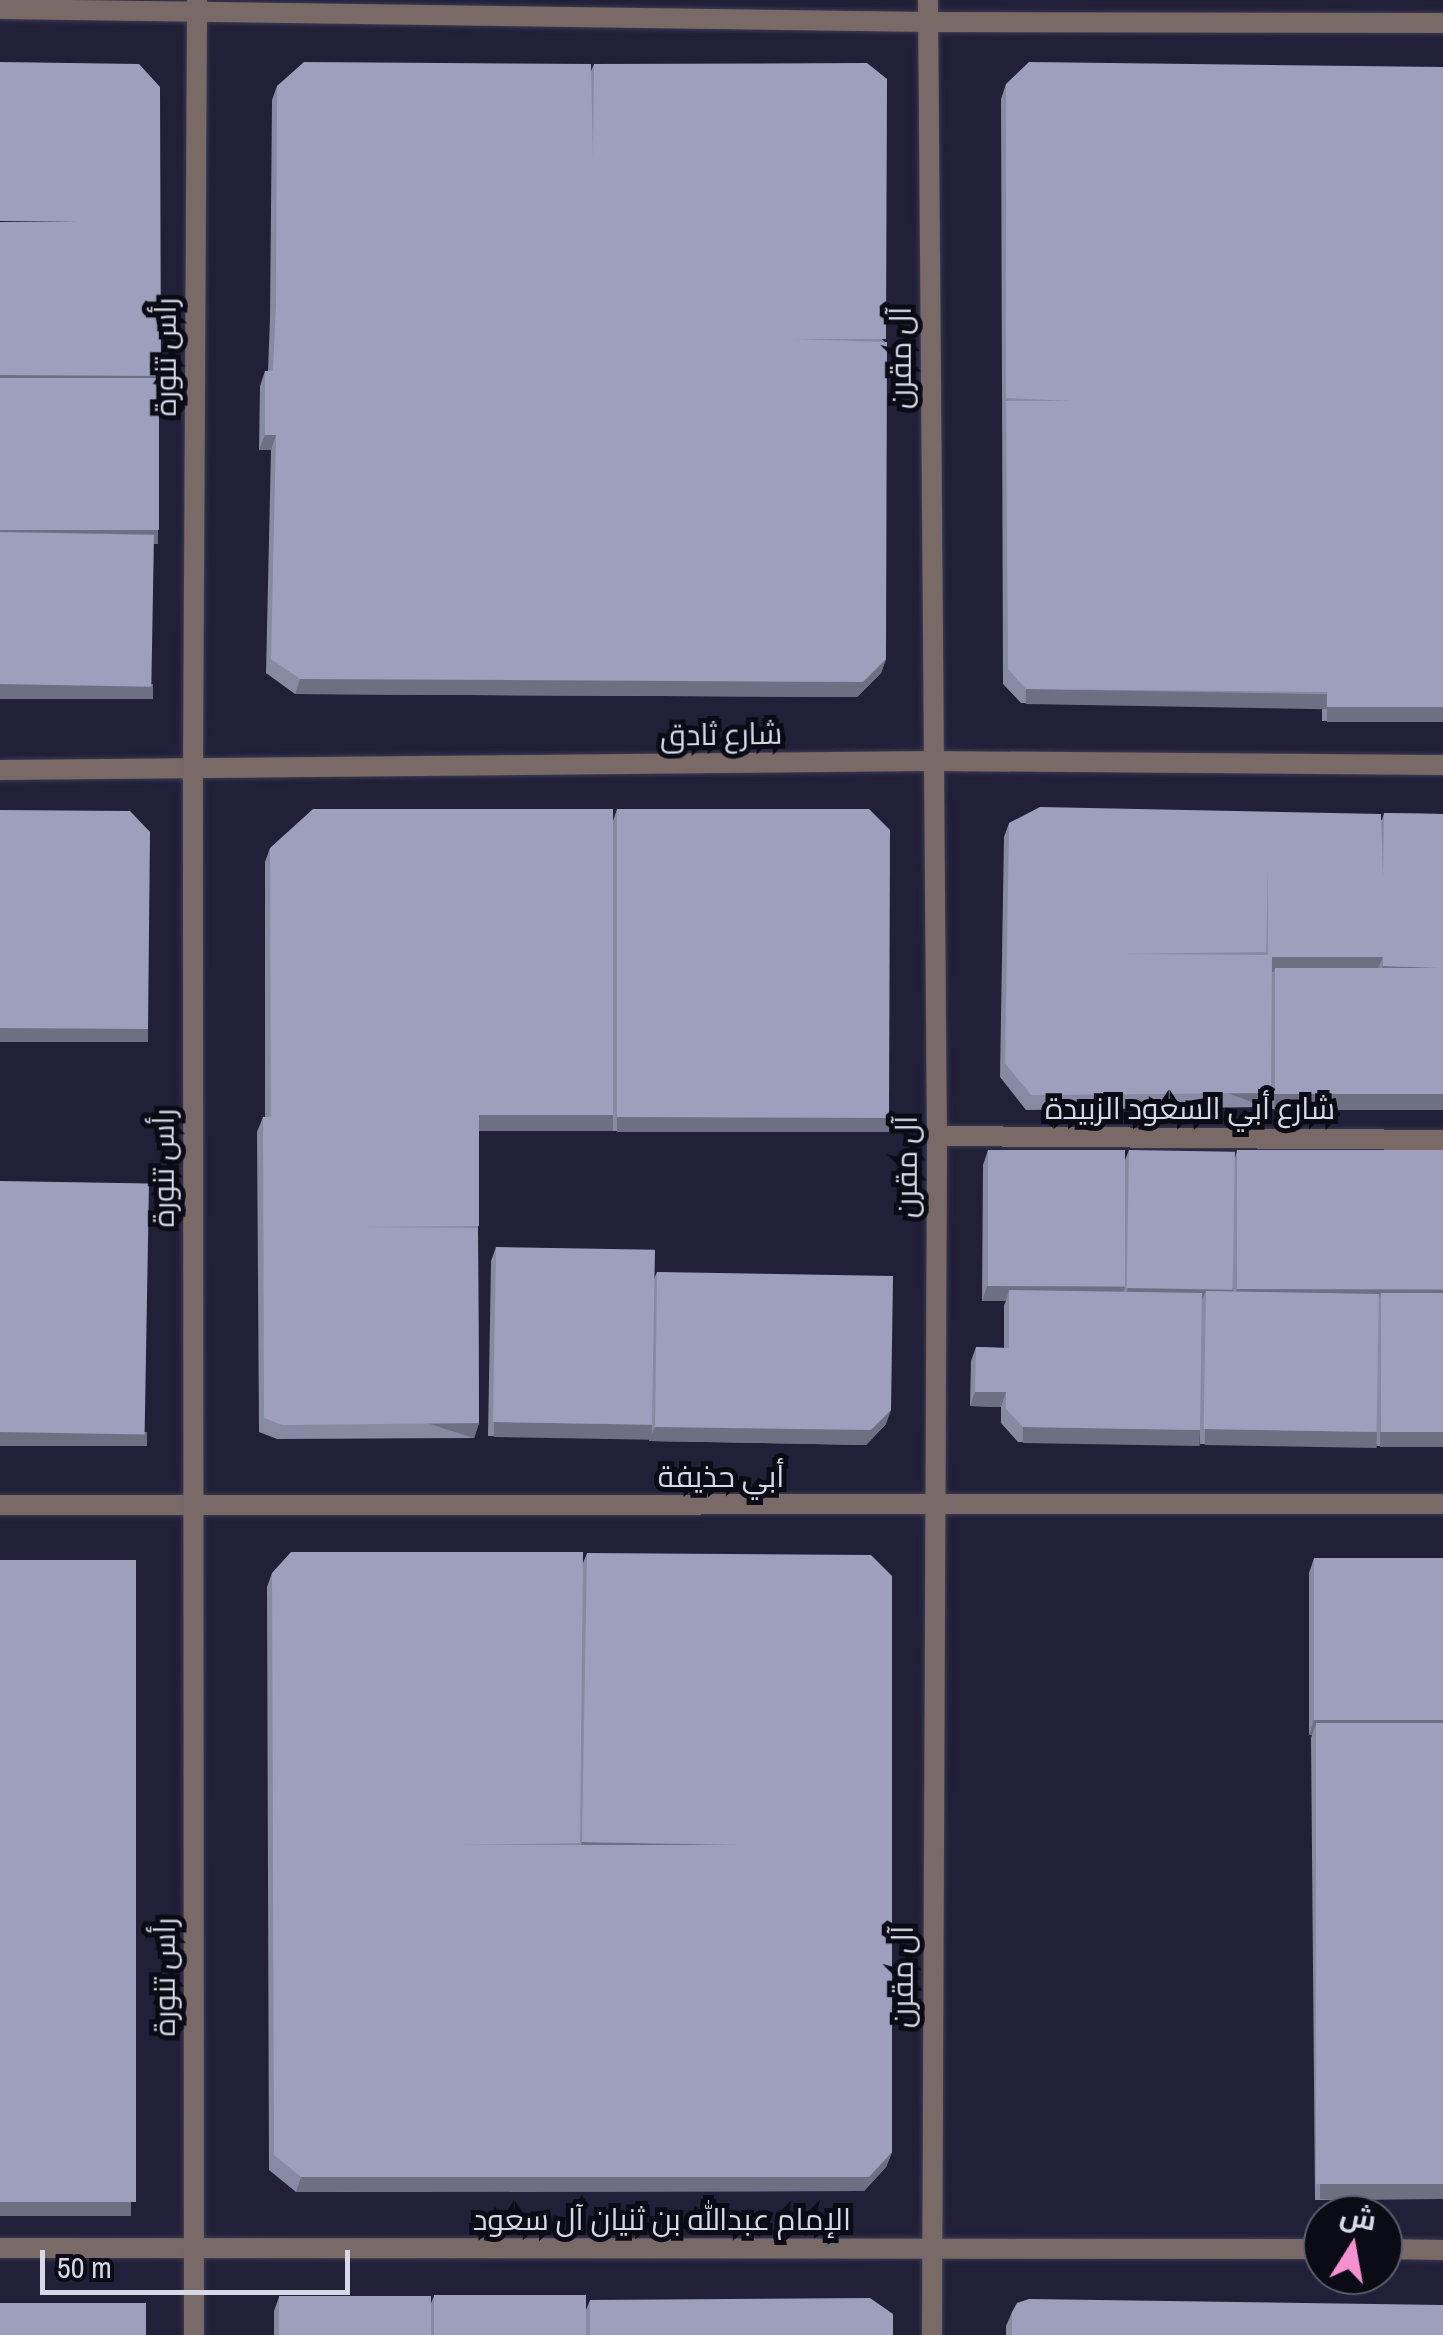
<!DOCTYPE html>
<html>
<head>
<meta charset="utf-8">
<style>
  body { margin:0 }
  #map { position:relative; width:1443px; height:2335px; overflow:hidden; background:#212038; font-family:"Archivo Narrow",Cairo,sans-serif }
  div>[style] { position:absolute }
  [style*='--x'] { left:calc(var(--x)*1px); top:calc(var(--y)*1px); width:calc(var(--w)*1px); rotate:calc(var(--a)*1deg) }
  .roads { filter:drop-shadow(0 0 2px #3a3a51) drop-shadow(0 0 2px #3a3a51) }
  .street>* { height:20px; margin:-10px; padding:0 10px; transform-origin:10px; border-radius:10px; background:#796967 }
  .wall>* { inset:0; background:#8889a3 }
  .shaded-wall>* { inset:0; background:#6f6f84; transform-origin:0 0 }
  .building>* { inset:0; background:#9e9fbd; transform-origin:0 0 }
  span { translate:-50% -50%; white-space:nowrap; text-align:center; line-height:1.15; -webkit-text-stroke:10px #0b0b16; paint-order:stroke }
  .street-label { font-size:30px; color:#d7d8e8 }
  .north { position:absolute; left:1303px; top:2195px; width:100px; height:100px; box-sizing:border-box; background:#0b0b16; border:2px solid #5d5d6a; border-radius:50%; rotate:11deg; font-size:28px; font-weight:700; line-height:40px; text-align:center; color:#d7d8e8 }
  .north::after { content:''; display:block; margin:auto; width:35px; height:45px; background:#f790cf; clip-path:polygon(50% 0,100% 100%,50% 72%,0 100%) }
  .scale { position:absolute; left:40px; top:2250px; width:310px; height:45px; box-sizing:border-box; border:5px solid #d7d8e8; border-top:0; padding-left:12px; font-size:30px; line-height:35px; white-space:nowrap; color:#d7d8e8; -webkit-text-stroke:8px #0b0b16; paint-order:stroke }
</style>
</head>
<body>
<div id="map">
  <div class="roads">
    <div class="street">
      <div style="--x:928;--y:0;--w:1136;--a:89.55"></div>
      <div style="--x:937;--y:1136;--w:1199;--a:90.24"></div>
      <div style="--x:0;--y:9;--w:928;--a:0.8"></div>
      <div style="--x:928;--y:22;--w:515;--a:0.11"></div>
      <div style="--x:0;--y:770;--w:931;--a:-0.55"></div>
      <div style="--x:931;--y:761;--w:512;--a:0.45"></div>
      <div style="--x:937;--y:1136;--w:506;--a:0.45"></div>
      <div style="--x:0;--y:1505;--w:1443;--a:-0.04"></div>
      <div style="--x:0;--y:2248;--w:1323;--a:0.04"></div>
      <div style="--x:1383;--y:2249;--w:60;--a:1"></div>
      <div style="--x:194;--y:2335;--w:1565;--a:-90.04"></div>
      <div style="--x:193;--y:770;--w:770;--a:-89.7"></div>
    </div>
  </div>
  <div class="wall">
    <div style="clip-path:polygon(594px 64px,885px 342px,886px 659px,881px 673px,857px 697px,295px 694px,266px 673px,271px 450px,259px 450px,260px 386px,265px 371px,268px 371px,270px 318px,272px 100px,277px 86px,591px 71px)"></div>
    <div style="clip-path:polygon(1006px 84px,1443px 722px,1322px 721px,1322px 706px,1021px 703px,1003px 684px,1001px 99px)"></div>
    <div style="clip-path:polygon(617px 809px,889px 1118px,884px 1132px,612px 1131px,612px 1120px,608px 1130px,479px 1130px,478px 1229px,479px 1423px,474px 1438px,277px 1439px,259px 1432px,257px 1132px,263px 1117px,265px 1117px,265px 862px,270px 848px,613px 821px)"></div>
    <div style="clip-path:polygon(1384px 813px,1443px 814px,1443px 1109px,1269px 1109px,1269px 1097px,1266px 1107px,1026px 1110px,1000px 1077px,1004px 837px,1009px 823px,1382px 820px)"></div>
    <div style="clip-path:polygon(988px 1150px,1125px 1160px,1129px 1150px,1235px 1158px,1237px 1150px,1443px 1151px,1443px 1446px,1374px 1446px,1374px 1439px,1372px 1446px,1200px 1444px,1200px 1431px,1195px 1444px,1018px 1442px,1001px 1423px,1001px 1407px,970px 1406px,971px 1361px,976px 1347px,1004px 1348px,1004px 1305px,1006px 1301px,982px 1301px,983px 1165px)"></div>
    <div style="clip-path:polygon(496px 1247px,654px 1279px,657px 1272px,886px 1424px,866px 1445px,649px 1441px,649px 1431px,647px 1438px,488px 1436px,491px 1261px)"></div>
    <div style="clip-path:polygon(587px 1553px,892px 2152px,886px 2167px,864px 2191px,296px 2192px,269px 2170px,267px 1587px,272px 1573px,583px 1563px)"></div>
    <div style="clip-path:polygon(1314px 1558px,1443px 1558px,1443px 2199px,1315px 2200px,1311px 1738px,1312px 1735px,1309px 1735px,1309px 1573px)"></div>
    <div style="clip-path:polygon(434px 2296px,586px 2310px,590px 2300px,893px 2335px,274px 2335px,274px 2311px,279px 2297px,431px 2303px)"></div>
    <div style="clip-path:polygon(1012px 2312px,1443px 2335px,1006px 2335px,1006px 2326px)"></div>
  </div>
  <div class="shaded-wall">
    <div style="left:0;top:375px;width:161px;height:15px"></div>
    <div style="clip-path:polygon(265px 435px,276px 435px,271px 450px,259px 450px)"></div>
    <div style="left:0;top:530px;width:158px;height:14px"></div>
    <div style="clip-path:polygon(886px 659px,881px 673px,857px 697px,295px 694px,300px 679px)"></div>
    <div style="left:0;top:684px;width:153px;height:15px"></div>
    <div style="left:1026px;top:689px;width:301px;height:15px;rotate:1deg"></div>
    <div style="left:1327px;top:707px;width:116px;height:15px"></div>
    <div style="clip-path:polygon(1272px 957px,1383px 957px,1377px 971px,1275px 968px,1274px 972px,1266px 972px)"></div>
    <div style="clip-path:polygon(1383px 966px,1443px 968px,1377px 980px)"></div>
    <div style="left:0;top:1028px;width:148px;height:14px"></div>
    <div style="left:1271px;top:1093px;width:15px;height:240px;rotate:110deg"></div>
    <div style="left:1274px;top:1094px;width:169px;height:16px"></div>
    <div style="left:479px;top:1115px;width:134px;height:16px"></div>
    <div style="left:617px;top:1117px;width:272px;height:15px"></div>
    <div style="clip-path:polygon(987px 1286px,1125px 1287px,1120px 1302px,1009px 1290px,1006px 1301px,982px 1301px)"></div>
    <div style="clip-path:polygon(1128px 1288px,1234px 1288px,1229px 1302px,1206px 1291px,1201px 1302px,1123px 1302px)"></div>
    <div style="clip-path:polygon(1237px 1289px,1443px 1290px,1443px 1305px,1381px 1293px,1376px 1304px,1232px 1304px)"></div>
    <div style="clip-path:polygon(975px 1392px,1006px 1392px,1001px 1407px,970px 1406px)"></div>
    <div style="clip-path:polygon(891px 1410px,886px 1424px,866px 1445px,649px 1441px,655px 1427px)"></div>
    <div style="left:494px;top:1422px;width:158px;height:15px;rotate:1deg"></div>
    <div style="left:479px;top:1423px;width:16px;height:197px;rotate:108deg"></div>
    <div style="left:1023px;top:1427px;width:177px;height:16px;rotate:1deg"></div>
    <div style="left:1205px;top:1429px;width:172px;height:16px;rotate:1deg"></div>
    <div style="left:0;top:1432px;width:147px;height:14px"></div>
    <div style="left:1380px;top:1432px;width:63px;height:15px"></div>
    <div style="clip-path:polygon(1314px 1720px,1443px 1720px,1443px 1734px,1316px 1724px,1312px 1735px,1309px 1735px)"></div>
    <div style="clip-path:polygon(582px 1842px,739px 1845px,576px 1857px)"></div>
    <div style="clip-path:polygon(892px 2152px,886px 2167px,864px 2191px,296px 2192px,301px 2177px)"></div>
    <div style="left:1443px;top:2184px;width:15px;height:123px;rotate:90deg"></div>
    <div style="left:0;top:2202px;width:131px;height:14px"></div>
  </div>
  <div class="building">
    <div style="clip-path:polygon(0 62px,139px 64px,160px 87px,161px 376px,0 375px,0 222px,78px 222px,0 221px)"></div>
    <div style="clip-path:polygon(304px 62px,591px 64px,593px 158px,594px 64px,867px 63px,887px 79px,886px 339px,794px 339px,887px 342px,886px 659px,863px 682px,300px 679px,271px 659px,276px 435px,265px 435px,265px 371px,273px 371px,276px 304px,277px 86px)"></div>
    <div style="clip-path:polygon(1029px 62px,1443px 67px,1443px 707px,1327px 707px,1327px 692px,1026px 689px,1008px 669px,1006px 401px,1071px 401px,1006px 398px,1006px 84px)"></div>
    <div style="left:0;top:378px;width:159px;height:152px"></div>
    <div style="left:0;top:532px;width:154px;height:152px;rotate:1deg"></div>
    <div style="clip-path:polygon(evenodd,1040px 807px,1381px 814px,1383px 880px,1384px 813px,1443px 814px,1443px 968px,1383px 966px,1383px 957px,1272px 957px,1271px 1093px,1031px 1095px,1005px 1063px,1009px 823px,1040px 807px,1268px 869px,1268px 955px,1124px 954px,1266px 952px,1268px 869px)"></div>
    <div style="clip-path:polygon(313px 809px,613px 809px,613px 1115px,479px 1115px,479px 1226px,364px 1227px,478px 1228px,479px 1423px,282px 1425px,264px 1418px,263px 1117px,271px 1117px,270px 848px)"></div>
    <div style="clip-path:polygon(617px 809px,869px 809px,890px 830px,889px 1118px,617px 1117px)"></div>
    <div style="clip-path:polygon(0 810px,130px 811px,150px 832px,148px 1029px,0 1028px)"></div>
    <div style="left:1275px;top:968px;width:168px;height:126px"></div>
    <div style="left:988px;top:1150px;width:137px;height:136px"></div>
    <div style="left:1129px;top:1150px;width:106px;height:138px;rotate:1deg"></div>
    <div style="left:1237px;top:1150px;width:206px;height:139px"></div>
    <div style="left:0;top:1181px;width:149px;height:251px;rotate:1deg"></div>
    <div style="left:496px;top:1247px;width:159px;height:175px;rotate:1deg"></div>
    <div style="clip-path:polygon(657px 1272px,893px 1276px,891px 1410px,871px 1430px,655px 1427px)"></div>
    <div style="clip-path:polygon(1009px 1290px,1202px 1293px,1200px 1430px,1023px 1427px,1006px 1409px,1006px 1392px,975px 1392px,976px 1347px,1009px 1348px)"></div>
    <div style="left:1206px;top:1291px;width:173px;height:138px;rotate:1deg"></div>
    <div style="left:1381px;top:1293px;width:62px;height:139px"></div>
    <div style="clip-path:polygon(291px 1552px,583px 1552px,580px 1843px,461px 1845px,739px 1845px,582px 1842px,587px 1553px,871px 1555px,892px 1576px,892px 2152px,869px 2177px,301px 2177px,274px 2155px,272px 1573px)"></div>
    <div style="left:1314px;top:1558px;width:129px;height:162px"></div>
    <div style="left:0;top:1560px;width:136px;height:642px"></div>
    <div style="left:1443px;top:1723px;width:461px;height:127px;rotate:90deg"></div>
    <div style="left:586px;top:2295px;width:40px;height:152px;rotate:90deg"></div>
    <div style="left:431px;top:2296px;width:39px;height:152px;rotate:90deg"></div>
    <div style="clip-path:polygon(870px 2298px,893px 2314px,893px 2335px,590px 2335px,590px 2300px)"></div>
    <div style="clip-path:polygon(1029px 2299px,1443px 2305px,1443px 2335px,1347px 2335px,1347px 2323px,1347px 2335px,1012px 2335px,1012px 2312px,1017px 2303px)"></div>
    <div style="left:0;top:2303px;width:146px;height:32px"></div>
  </div>
  <div class="street-label">
    <span style="left:165px;top:357px;rotate:-90deg">رأس تنورة</span>
    <span style="left:900px;top:358px;rotate:-90deg">آل مقرن</span>
    <span style="left:721px;top:734px;rotate:-1deg">شارع ثادق</span>
    <span style="left:1190px;top:1108px">شارع أبي السعود الزبيدة</span>
    <span style="left:906px;top:1167px;rotate:-90deg">آل مقرن</span>
    <span style="left:163px;top:1168px;rotate:-90deg">رأس تنورة</span>
    <span style="left:721px;top:1476px">أبي حذيفة</span>
    <span style="left:164px;top:1977px;rotate:-90deg">رأس تنورة</span>
    <span style="left:902px;top:1977px;rotate:-90deg">آل مقرن</span>
    <span style="left:662px;top:2219px">الإمام عبدالله بن ثنيان آل سعود</span>
  </div>
  <div class="north">ش</div>
  <div class="scale">50 m</div>
</div>
</body>
</html>
